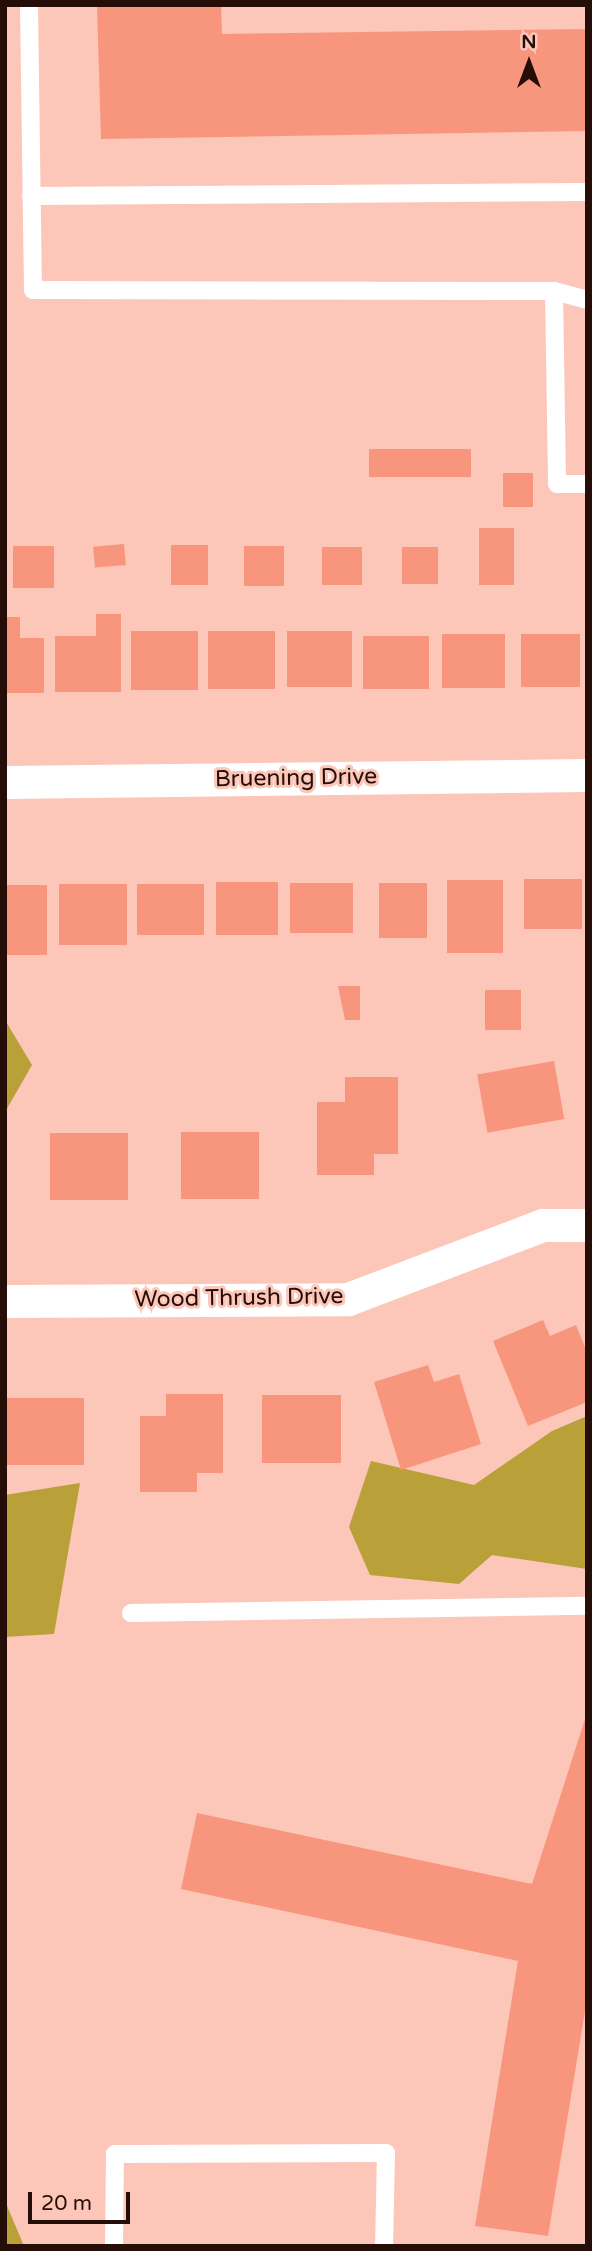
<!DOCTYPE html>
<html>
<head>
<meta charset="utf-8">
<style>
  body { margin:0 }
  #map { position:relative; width:592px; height:2251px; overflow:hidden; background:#fcc6b8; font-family:"Varela Round",sans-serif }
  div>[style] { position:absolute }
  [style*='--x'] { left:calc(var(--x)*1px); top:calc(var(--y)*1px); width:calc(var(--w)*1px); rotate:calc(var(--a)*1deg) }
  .forest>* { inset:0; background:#baa039 }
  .building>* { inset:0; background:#f8967d; transform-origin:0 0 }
  .service>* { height:18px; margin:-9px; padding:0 9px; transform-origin:9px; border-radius:9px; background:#fff }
  .minor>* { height:33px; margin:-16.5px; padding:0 16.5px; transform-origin:16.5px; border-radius:16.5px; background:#fff }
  span { translate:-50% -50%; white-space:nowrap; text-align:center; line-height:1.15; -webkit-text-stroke:6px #fcc6b8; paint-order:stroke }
  .street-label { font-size:23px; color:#250e08 }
  .frame { position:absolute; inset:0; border:7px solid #250e08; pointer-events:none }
  .north { position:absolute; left:494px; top:28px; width:70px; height:70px; -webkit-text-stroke:5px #fcc6b8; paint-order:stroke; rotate:0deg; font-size:19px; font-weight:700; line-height:28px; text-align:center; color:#250e08 }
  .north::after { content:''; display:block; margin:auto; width:24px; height:32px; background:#250e08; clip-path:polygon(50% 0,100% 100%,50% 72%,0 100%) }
  .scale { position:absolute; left:28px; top:2192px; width:102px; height:32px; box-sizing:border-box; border:4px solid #250e08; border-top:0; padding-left:9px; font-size:21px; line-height:24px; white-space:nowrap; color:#250e08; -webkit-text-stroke:5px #fcc6b8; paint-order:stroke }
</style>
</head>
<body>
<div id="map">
  <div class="forest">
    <div style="clip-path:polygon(5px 1020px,32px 1065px,5px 1112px)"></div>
    <div style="clip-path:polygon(587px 1416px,587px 1569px,492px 1555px,459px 1584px,370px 1575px,349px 1527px,371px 1461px,474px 1485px,552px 1431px)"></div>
    <div style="clip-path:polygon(80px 1483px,54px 1634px,5px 1637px,5px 1495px)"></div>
    <div style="clip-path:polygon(5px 2201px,24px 2246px,5px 2246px)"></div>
  </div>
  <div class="building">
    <div style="clip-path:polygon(97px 5px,221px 5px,222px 34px,587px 29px,587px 131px,101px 139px)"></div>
    <div style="left:369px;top:449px;width:102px;height:28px"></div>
    <div style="left:503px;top:473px;width:30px;height:34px"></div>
    <div style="left:479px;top:528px;width:35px;height:57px"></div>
    <div style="left:124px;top:544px;width:21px;height:31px;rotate:85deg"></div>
    <div style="left:171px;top:545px;width:37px;height:40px"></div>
    <div style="left:13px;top:546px;width:41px;height:42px"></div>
    <div style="left:244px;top:546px;width:40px;height:40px"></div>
    <div style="left:322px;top:547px;width:40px;height:38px"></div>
    <div style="left:402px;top:547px;width:36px;height:37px"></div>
    <div style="clip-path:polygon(96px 614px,121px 614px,121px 692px,55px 692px,55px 636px,96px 636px)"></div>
    <div style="clip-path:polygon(5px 617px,20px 617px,20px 638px,44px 638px,44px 693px,5px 693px)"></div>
    <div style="left:131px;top:631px;width:67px;height:59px"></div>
    <div style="left:208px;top:631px;width:67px;height:58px"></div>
    <div style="left:287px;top:631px;width:65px;height:56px"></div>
    <div style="left:442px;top:634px;width:63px;height:54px"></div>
    <div style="left:521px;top:634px;width:59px;height:53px"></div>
    <div style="left:363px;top:636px;width:66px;height:53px"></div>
    <div style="left:524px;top:879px;width:58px;height:50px"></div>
    <div style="left:447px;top:880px;width:56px;height:73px"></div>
    <div style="left:216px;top:882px;width:62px;height:53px"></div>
    <div style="left:290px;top:883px;width:63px;height:50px"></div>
    <div style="left:379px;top:883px;width:48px;height:55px"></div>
    <div style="left:59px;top:884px;width:68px;height:61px"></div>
    <div style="left:137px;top:884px;width:67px;height:51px"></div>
    <div style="left:5px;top:885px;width:42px;height:70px"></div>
    <div style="clip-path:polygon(338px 986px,360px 986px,360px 1020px,345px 1020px)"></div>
    <div style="left:485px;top:990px;width:36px;height:40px"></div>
    <div style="left:554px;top:1061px;width:59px;height:78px;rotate:80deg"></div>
    <div style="clip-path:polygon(345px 1077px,398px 1077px,398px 1154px,374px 1154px,374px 1175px,317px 1175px,317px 1102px,345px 1102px)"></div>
    <div style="left:181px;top:1132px;width:78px;height:67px"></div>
    <div style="left:50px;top:1133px;width:78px;height:67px"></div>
    <div style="clip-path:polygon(543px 1320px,550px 1336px,576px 1325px,587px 1352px,587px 1402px,528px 1426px,493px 1341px)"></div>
    <div style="clip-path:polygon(428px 1365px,434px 1382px,459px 1374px,481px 1444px,401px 1470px,374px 1382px)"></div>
    <div style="clip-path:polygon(166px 1394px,223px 1394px,223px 1473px,197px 1473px,197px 1492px,140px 1492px,140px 1416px,166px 1416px)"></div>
    <div style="left:262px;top:1395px;width:79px;height:68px"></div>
    <div style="left:5px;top:1398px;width:79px;height:67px"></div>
    <div style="clip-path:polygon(587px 1713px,587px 1999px,548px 2236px,475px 2226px,518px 1961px,181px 1889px,197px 1813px,532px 1884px)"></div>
  </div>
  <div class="service">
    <div style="--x:29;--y:5;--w:285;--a:89.2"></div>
    <div style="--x:33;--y:290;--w:521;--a:0.11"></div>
    <div style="--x:554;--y:291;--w:34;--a:15"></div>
    <div style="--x:31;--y:196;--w:556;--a:-0.41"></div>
    <div style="--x:554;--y:291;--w:193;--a:89.1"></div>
    <div style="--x:557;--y:484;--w:30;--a:0"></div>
    <div style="--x:131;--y:1613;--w:456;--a:-0.9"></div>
    <div style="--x:114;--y:2246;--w:92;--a:-89.4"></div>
    <div style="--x:115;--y:2154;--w:271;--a:-0.2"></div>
    <div style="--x:386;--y:2153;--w:93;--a:91.2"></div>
  </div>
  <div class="minor">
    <div style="--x:5;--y:782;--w:582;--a:-0.69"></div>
    <div style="--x:5;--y:1301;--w:343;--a:-0.3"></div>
    <div style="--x:348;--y:1299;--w:209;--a:-20.8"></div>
    <div style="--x:543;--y:1225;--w:44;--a:0"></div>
  </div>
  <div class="street-label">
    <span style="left:296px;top:778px;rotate:-1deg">Bruening Drive</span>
    <span style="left:239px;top:1298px;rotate:-1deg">Wood Thrush Drive</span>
  </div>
  <div class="frame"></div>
  <div class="north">N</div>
  <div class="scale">20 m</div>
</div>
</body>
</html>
